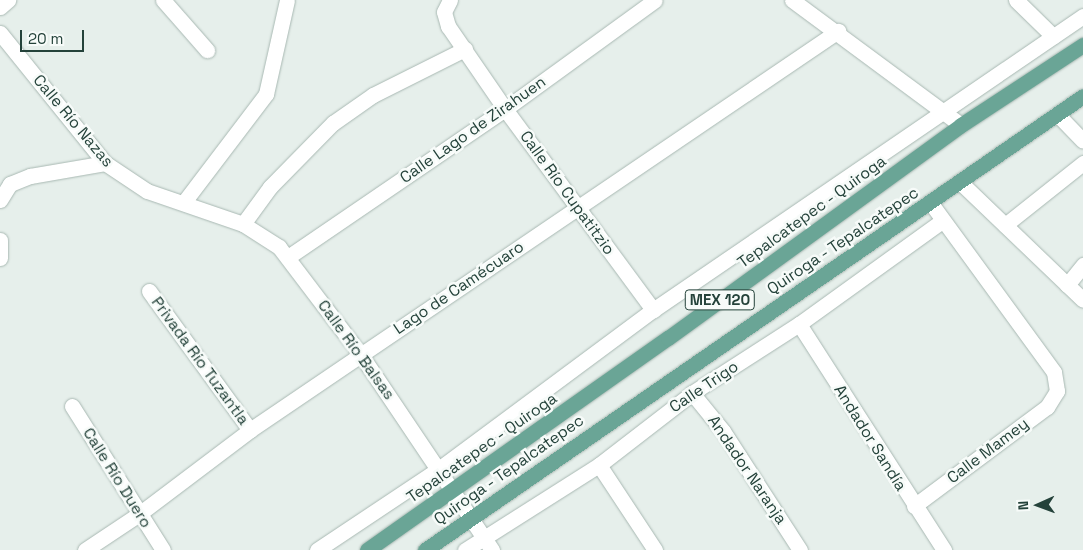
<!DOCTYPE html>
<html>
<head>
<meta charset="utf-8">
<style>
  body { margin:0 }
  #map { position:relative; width:1083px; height:550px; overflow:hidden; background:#e6efeb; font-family:"Space Grotesk",sans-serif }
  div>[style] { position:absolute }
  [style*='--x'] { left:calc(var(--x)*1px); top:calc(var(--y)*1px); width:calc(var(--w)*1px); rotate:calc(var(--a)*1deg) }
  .roads { filter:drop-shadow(0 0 1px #a8b8b2) drop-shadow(0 0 1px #a8b8b2) }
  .minor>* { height:15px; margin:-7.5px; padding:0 7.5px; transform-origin:7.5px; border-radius:7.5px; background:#fff }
  .major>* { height:15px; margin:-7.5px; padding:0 7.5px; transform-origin:7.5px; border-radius:7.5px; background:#6aa596 }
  span { translate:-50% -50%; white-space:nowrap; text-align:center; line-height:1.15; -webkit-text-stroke:5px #f7fbf9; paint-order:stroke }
  .shield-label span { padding:1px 4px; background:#f7fbf9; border:1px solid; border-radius:4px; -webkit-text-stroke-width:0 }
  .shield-label { font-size:15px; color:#24423a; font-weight:700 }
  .street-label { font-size:16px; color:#24423a }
  .north { position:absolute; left:1013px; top:480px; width:50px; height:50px; -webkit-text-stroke:4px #f7fbf9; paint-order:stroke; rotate:268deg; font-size:14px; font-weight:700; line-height:20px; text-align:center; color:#24423a }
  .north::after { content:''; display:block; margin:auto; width:18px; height:22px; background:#24423a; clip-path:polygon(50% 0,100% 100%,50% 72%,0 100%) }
  .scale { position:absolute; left:20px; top:30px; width:64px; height:22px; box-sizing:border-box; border:2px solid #24423a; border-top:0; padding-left:6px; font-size:15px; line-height:18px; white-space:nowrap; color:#24423a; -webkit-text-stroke:4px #f7fbf9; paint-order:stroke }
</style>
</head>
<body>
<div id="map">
  <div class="roads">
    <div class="minor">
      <div style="--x:163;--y:0;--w:67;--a:48.7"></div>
      <div style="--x:450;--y:0;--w:13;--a:117"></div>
      <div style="--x:444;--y:12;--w:15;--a:74"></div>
      <div style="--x:448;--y:26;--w:101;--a:55.5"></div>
      <div style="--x:505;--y:109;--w:250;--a:53.6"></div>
      <div style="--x:792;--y:0;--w:210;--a:36.5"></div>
      <div style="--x:1016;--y:0;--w:52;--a:44.2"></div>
      <div style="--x:0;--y:7;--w:11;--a:-41"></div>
      <div style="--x:0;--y:33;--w:167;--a:51.1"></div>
      <div style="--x:105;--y:163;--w:50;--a:33.7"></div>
      <div style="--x:147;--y:191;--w:102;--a:19"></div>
      <div style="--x:243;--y:224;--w:43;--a:32.6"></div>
      <div style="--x:279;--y:247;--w:136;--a:52.8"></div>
      <div style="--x:361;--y:355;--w:235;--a:56.1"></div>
      <div style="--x:1057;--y:114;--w:37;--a:46"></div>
      <div style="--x:960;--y:182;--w:170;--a:43.8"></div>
      <div style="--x:0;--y:200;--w:19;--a:-58"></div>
      <div style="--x:10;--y:184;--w:22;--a:-22"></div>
      <div style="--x:30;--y:176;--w:76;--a:-9.8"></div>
      <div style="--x:184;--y:202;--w:136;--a:-52.8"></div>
      <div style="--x:266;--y:94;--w:96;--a:-77.4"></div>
      <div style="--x:243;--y:224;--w:46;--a:-53.9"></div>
      <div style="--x:270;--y:187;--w:90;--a:-45.5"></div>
      <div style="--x:333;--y:123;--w:49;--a:-35"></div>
      <div style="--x:373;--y:95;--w:103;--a:-26.6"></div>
      <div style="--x:1005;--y:225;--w:100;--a:-38.5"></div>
      <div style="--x:0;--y:240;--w:18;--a:90"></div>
      <div style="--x:288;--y:257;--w:263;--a:-34.3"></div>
      <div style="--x:505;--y:109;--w:185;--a:-36"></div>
      <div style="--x:1067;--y:285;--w:26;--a:-51"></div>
      <div style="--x:149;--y:291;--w:172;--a:54"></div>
      <div style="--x:799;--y:324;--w:269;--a:57.3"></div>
      <div style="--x:692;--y:393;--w:49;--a:50.8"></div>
      <div style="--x:723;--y:431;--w:142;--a:57.1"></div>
      <div style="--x:72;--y:406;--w:170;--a:57.7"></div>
      <div style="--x:599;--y:465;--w:102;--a:56.6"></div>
      <div style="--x:914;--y:506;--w:166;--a:-36.7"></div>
      <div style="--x:1047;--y:407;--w:19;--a:-58"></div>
      <div style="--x:1057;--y:391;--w:19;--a:-99"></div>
      <div style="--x:1054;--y:372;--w:210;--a:-126.1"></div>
      <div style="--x:85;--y:550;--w:65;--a:-33.7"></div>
      <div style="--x:139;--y:514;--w:139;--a:-37.1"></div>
      <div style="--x:250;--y:430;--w:711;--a:-34.16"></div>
      <div style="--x:317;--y:550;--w:148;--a:-33.7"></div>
      <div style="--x:440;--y:468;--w:265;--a:-36.6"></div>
      <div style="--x:653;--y:310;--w:521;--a:-34.36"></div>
      <div style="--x:465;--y:550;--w:159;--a:-32.4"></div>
      <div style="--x:599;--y:465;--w:118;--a:-37.7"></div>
      <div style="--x:692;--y:393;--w:127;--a:-32.8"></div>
      <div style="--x:799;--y:324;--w:176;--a:-35.8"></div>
    </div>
    <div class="major">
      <div style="--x:367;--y:550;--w:368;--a:-35.2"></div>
      <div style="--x:668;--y:338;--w:362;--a:-36"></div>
      <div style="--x:961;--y:125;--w:146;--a:-33.3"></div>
      <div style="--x:425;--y:550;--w:799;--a:-34.6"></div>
    </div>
  </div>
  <div class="shield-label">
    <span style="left:720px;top:300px">MEX 120</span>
  </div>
  <div class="street-label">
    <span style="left:73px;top:121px;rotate:50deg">Calle Río Nazas</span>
    <span style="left:473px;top:130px;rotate:-35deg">Calle Lago de Zirahuen</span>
    <span style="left:567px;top:193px;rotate:54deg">Calle Río Cupatitzio</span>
    <span style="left:812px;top:212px;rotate:-36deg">Tepalcatepec - Quiroga</span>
    <span style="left:843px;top:241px;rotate:-34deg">Quiroga - Tepalcatepec</span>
    <span style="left:459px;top:288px;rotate:-34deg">Lago de Camécuaro</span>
    <span style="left:356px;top:350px;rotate:54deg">Calle Río Balsas</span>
    <span style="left:200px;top:361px;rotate:54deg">Privada Río Tuzantla</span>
    <span style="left:704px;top:387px;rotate:-34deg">Calle Trigo</span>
    <span style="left:870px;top:438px;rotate:58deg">Andador Sandía</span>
    <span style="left:482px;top:448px;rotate:-35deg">Tepalcatepec - Quiroga</span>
    <span style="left:988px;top:451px;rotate:-37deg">Calle Mamey</span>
    <span style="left:509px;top:470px;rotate:-35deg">Quiroga - Tepalcatepec</span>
    <span style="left:747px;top:470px;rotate:56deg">Andador Naranja</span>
    <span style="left:117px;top:478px;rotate:58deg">Calle Río Duero</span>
  </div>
  <div class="north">N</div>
  <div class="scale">20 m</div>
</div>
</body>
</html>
